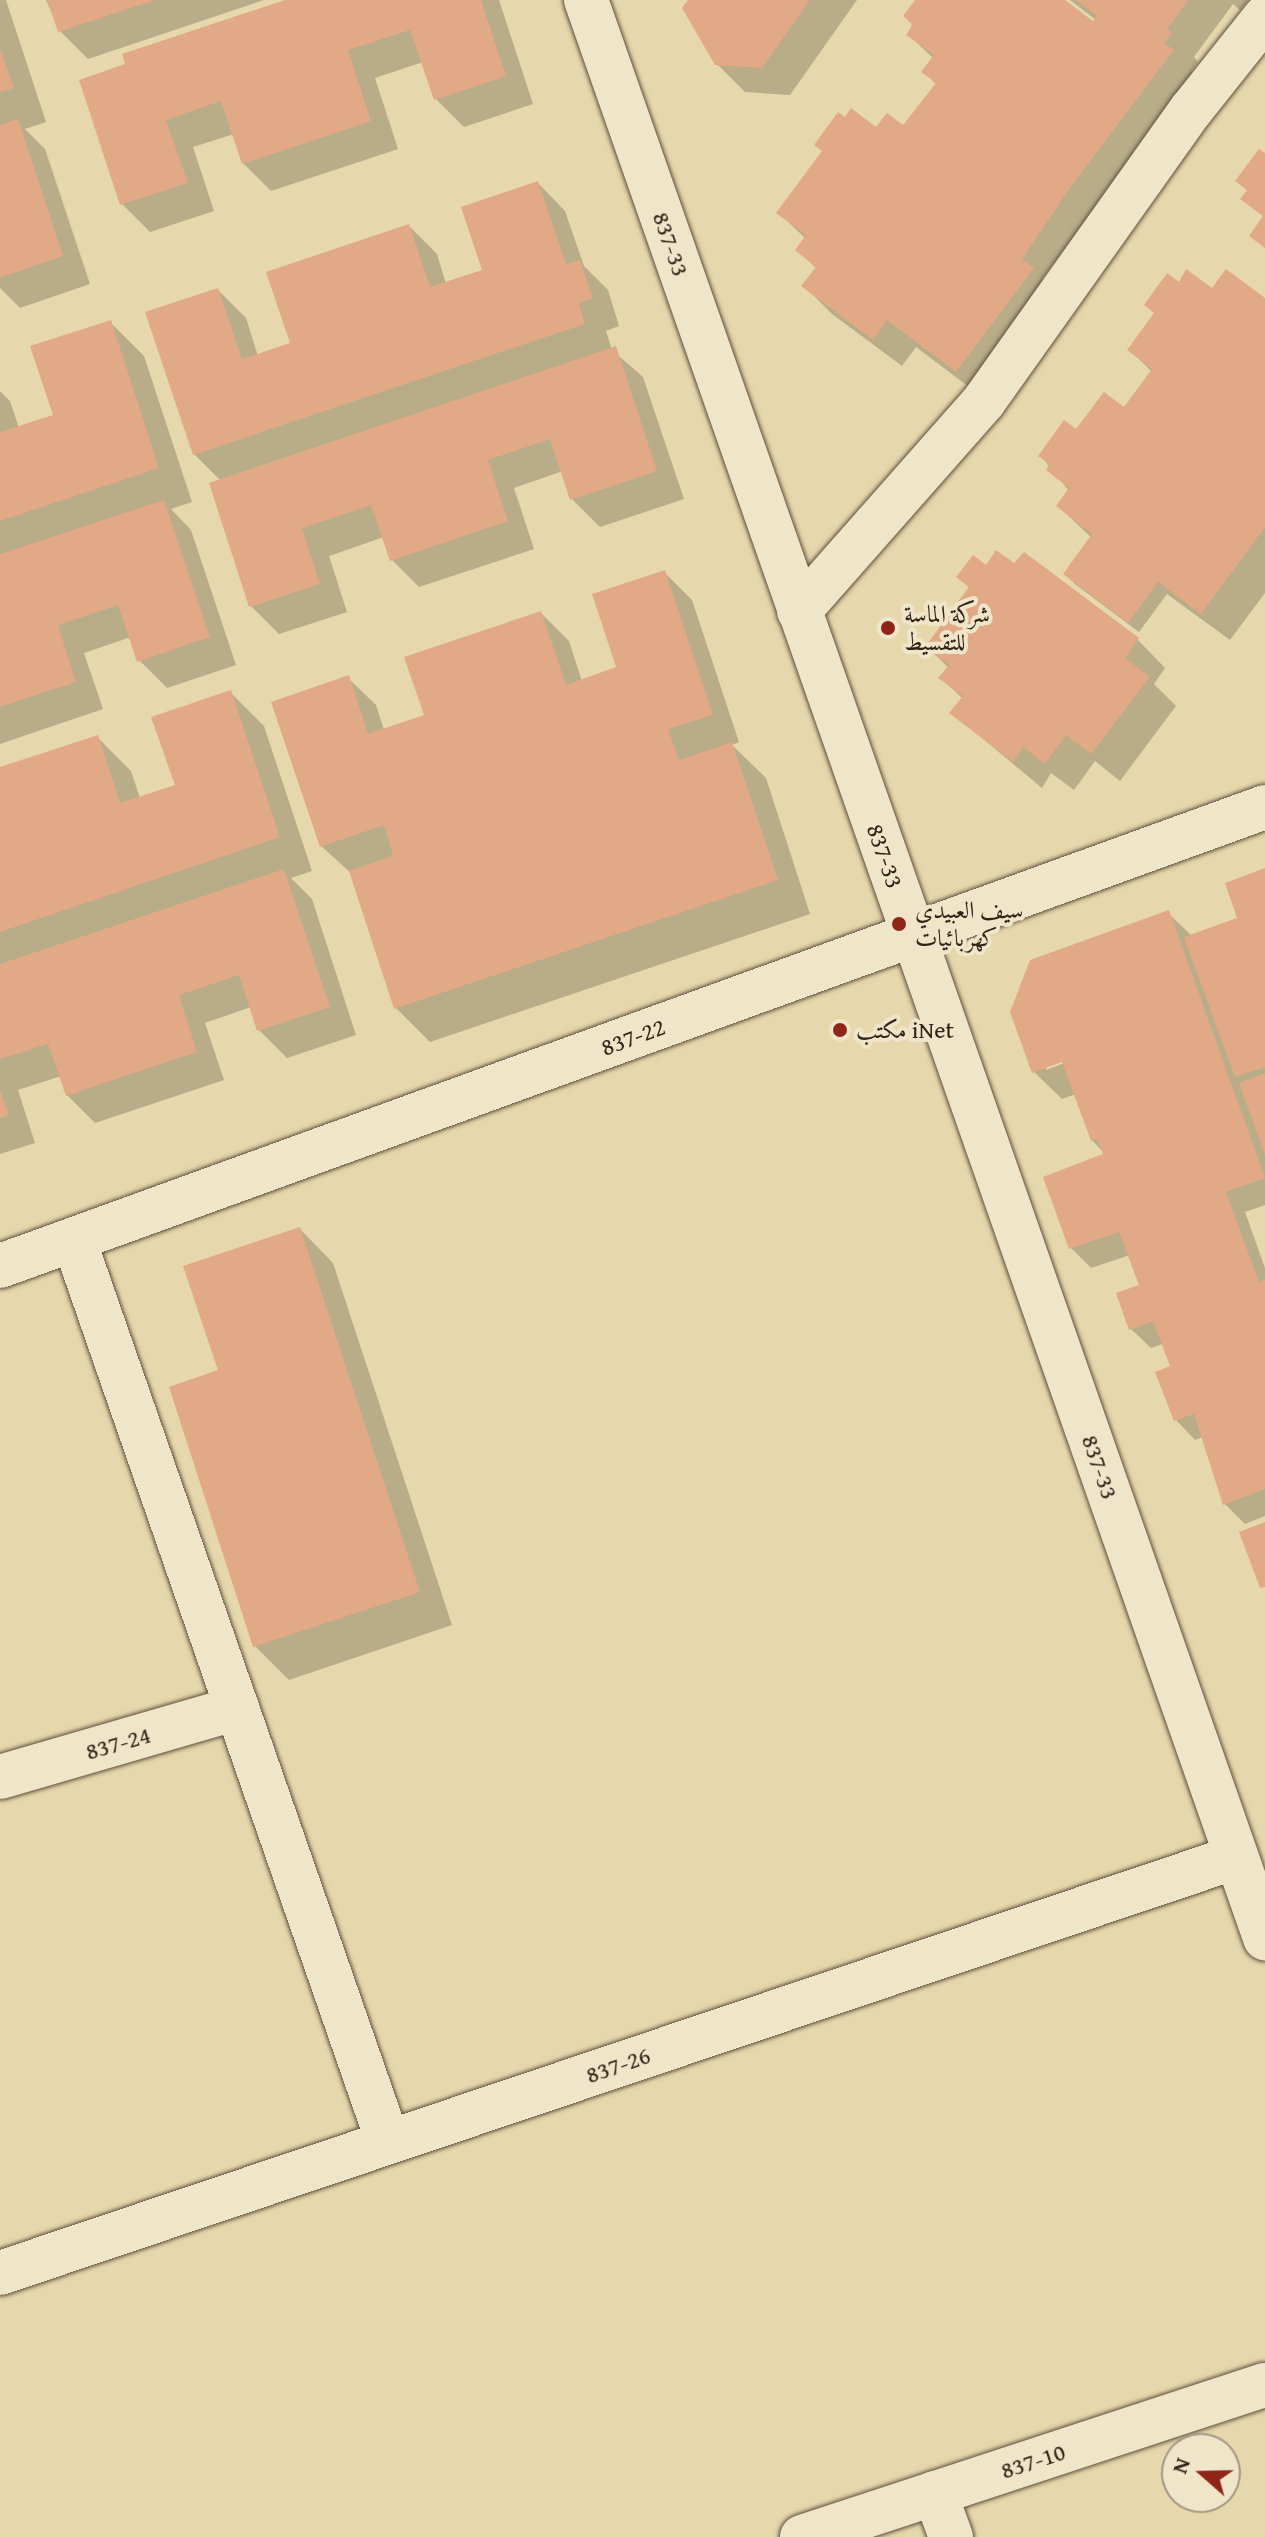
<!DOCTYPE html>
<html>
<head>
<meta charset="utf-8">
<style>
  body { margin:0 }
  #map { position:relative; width:1265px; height:2537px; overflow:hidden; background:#e6d7ac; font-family:"Gentium Book Plus",Amiri,serif }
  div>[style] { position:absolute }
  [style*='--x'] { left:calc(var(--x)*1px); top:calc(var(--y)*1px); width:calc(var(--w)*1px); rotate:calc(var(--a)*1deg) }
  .shadow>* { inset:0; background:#0003 }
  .building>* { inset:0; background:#e1a986 }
  .roads { filter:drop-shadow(0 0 2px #5e503c) drop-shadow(0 0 2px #5e503c) }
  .minor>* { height:44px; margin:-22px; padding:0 22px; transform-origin:22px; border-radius:22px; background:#efe5c9 }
  .dots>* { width:22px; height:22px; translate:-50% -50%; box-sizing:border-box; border:4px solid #efe5c9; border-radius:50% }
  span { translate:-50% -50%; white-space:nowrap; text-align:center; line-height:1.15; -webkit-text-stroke:8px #efe5c9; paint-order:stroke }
  .street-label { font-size:24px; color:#302317 }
  .poi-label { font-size:24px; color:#302317 }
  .left { translate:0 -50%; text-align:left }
  .north { position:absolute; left:1161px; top:2433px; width:80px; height:80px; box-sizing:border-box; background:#efe5c9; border:2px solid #a39782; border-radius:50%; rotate:290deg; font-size:22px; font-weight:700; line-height:32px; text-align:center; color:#302317 }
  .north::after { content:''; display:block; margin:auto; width:28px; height:36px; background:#8f2418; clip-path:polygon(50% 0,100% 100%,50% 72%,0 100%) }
</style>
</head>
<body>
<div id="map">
  <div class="shadow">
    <div style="clip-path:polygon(0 0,6px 0,46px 122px,25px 129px,45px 149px,90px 284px,20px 308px,0 288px)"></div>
    <div style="clip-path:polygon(46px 0,264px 0,88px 59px,60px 31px)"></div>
    <div style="clip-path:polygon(291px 0,499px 0,533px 104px,464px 127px,436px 99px,423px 62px,375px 78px,398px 149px,271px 191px,243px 163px,234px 134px,193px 147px,214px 211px,150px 232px,122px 204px,82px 81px)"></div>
    <div style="clip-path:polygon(690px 0,857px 0,790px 95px,745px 92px,717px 64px)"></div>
    <div style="clip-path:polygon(918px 0,1062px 0,1093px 24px,1096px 20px,1070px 0,1248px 0,1240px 10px,1233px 4px,1194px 57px,1198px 62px,1191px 71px,1200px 80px,1096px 218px,1090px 214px,1042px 279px,1060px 298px,985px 399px,916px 347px,902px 366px,832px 314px,804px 286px,817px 269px,797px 250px,806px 239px,779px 213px,877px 129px,913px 135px,937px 85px,924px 72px,934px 59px,909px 35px)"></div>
    <div style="clip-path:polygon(538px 183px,565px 211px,584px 266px,608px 290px,619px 326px,606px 331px,612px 350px,643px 377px,684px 499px,600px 527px,572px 499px,563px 471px,514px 488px,534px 549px,419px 587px,391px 559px,384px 537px,329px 556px,347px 612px,279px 634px,251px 606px,221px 481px,194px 454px,218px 290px,246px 318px,258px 356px,292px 344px,409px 226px,437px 254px,446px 284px,484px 271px)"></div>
    <div style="clip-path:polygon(1179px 284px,1265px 301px,1265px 593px,1230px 640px,1167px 594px,1139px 632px,1075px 584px,1065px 574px,1092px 538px,1058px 506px,1069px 491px,1041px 456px,1124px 409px,1152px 372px,1130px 350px)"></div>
    <div style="clip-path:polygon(110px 322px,144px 356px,192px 502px,171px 509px,191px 530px,236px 665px,167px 688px,139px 660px,131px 637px,84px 653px,103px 709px,0 744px,0 391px,10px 401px,19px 428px,56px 416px)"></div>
    <div style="clip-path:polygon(987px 568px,1138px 640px,1165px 668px,1154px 684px,1176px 706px,1120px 781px,1095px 761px,1074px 790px,1051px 773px,1042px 788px,952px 713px,963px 699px,941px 678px,949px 668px,927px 647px,971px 589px,958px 576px)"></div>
    <div style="clip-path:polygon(664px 572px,692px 600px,739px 742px,732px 745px,766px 778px,810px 914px,430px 1042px,396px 1008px,351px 873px,321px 846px,348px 678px,376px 705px,384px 730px,426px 716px,541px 613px,569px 641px,582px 681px,618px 668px)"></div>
    <div style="clip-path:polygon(230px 692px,264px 726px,312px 871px,291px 878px,312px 899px,356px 1035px,287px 1058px,259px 1030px,251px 1007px,205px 1023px,224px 1080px,95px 1123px,67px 1095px,61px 1076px,18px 1090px,35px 1143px,0 1154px,0 769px,97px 737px,131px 771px,140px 798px,177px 786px)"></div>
    <div style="clip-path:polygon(evenodd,1265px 870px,1265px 1205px,1245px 1212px,1265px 1268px,1265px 1516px,1245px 1524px,1225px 1504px,1203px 1437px,1195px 1440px,1176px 1420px,1172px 1368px,1163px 1344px,1151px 1348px,1131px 1329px,1141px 1286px,1130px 1255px,1091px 1268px,1071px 1248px,1046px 1178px,1106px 1155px,1092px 1140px,1076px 1094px,1062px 1099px,1034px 1072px,1168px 913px,1192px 936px,1239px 919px,1265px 870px,1071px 1056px,1072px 1060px,1046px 1070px,1046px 1065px,1071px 1056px)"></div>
    <div style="clip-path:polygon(300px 1229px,333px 1263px,452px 1625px,289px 1680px,255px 1646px,221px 1372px)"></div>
  </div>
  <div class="building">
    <div style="clip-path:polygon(47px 0,152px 0,152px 1px,58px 32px)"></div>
    <div style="clip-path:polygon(285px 0,481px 0,506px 76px,434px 100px,410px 30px,348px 50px,371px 121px,242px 164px,221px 101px,166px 120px,188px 183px,120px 205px,79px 80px,125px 64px,122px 54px)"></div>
    <div style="clip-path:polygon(688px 0,810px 0,762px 68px,715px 65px,682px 8px)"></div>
    <div style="clip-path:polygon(915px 0,1065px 0,1093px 21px,1097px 16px,1076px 0,1188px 0,1167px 29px,1172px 33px,1164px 43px,1174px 50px,1067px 192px,1022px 259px,1034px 268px,956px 372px,887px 320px,873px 340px,801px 286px,816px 267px,795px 250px,806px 235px,776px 213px,822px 151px,814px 145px,838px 112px,845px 117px,851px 108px,876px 127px,887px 113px,903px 125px,936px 83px,921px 72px,934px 55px,906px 35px,913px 25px,903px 16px)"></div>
    <div style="clip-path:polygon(0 48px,14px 88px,0 92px)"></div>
    <div style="clip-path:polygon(18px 119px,63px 256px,0 278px,0 125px)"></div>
    <div style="clip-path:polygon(1259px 149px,1265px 153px,1265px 248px,1249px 236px,1263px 216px,1240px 199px,1247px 190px,1235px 181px)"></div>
    <div style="clip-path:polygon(538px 181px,566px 264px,580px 260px,593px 298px,579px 303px,585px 324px,193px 455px,145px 312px,218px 288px,242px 359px,290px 343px,266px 272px,409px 224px,430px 287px,482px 270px,461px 207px)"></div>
    <div style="clip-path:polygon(1186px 269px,1212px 288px,1226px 269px,1265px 298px,1265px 527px,1201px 614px,1158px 582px,1128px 623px,1063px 574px,1092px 534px,1056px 506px,1069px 488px,1046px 470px,1050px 464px,1038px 456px,1064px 420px,1076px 429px,1104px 392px,1124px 407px,1152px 369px,1127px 350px,1154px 313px,1144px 305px,1167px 273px,1179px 282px)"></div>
    <div style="clip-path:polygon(111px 320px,159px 468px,0 521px,0 432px,53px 415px,30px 346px)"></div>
    <div style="clip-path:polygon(616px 346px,657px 471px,570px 500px,550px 439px,488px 460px,508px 521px,390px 561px,371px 505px,302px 528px,320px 584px,249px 607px,209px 483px)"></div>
    <div style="clip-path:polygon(164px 500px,210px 637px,137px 662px,118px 605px,58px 625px,76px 682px,0 707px,0 554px)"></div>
    <div style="clip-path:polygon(996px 550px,1014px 563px,1024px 552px,1139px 638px,1125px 658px,1150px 677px,1091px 754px,1066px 735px,1045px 764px,1023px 747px,1013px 762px,949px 713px,963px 696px,938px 678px,949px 665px,925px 647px,969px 587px,956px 577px,973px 555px,986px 565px)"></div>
    <div style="clip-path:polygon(665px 570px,713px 715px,668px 729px,679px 760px,732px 742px,778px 880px,394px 1009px,349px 871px,393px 856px,384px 825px,320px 847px,271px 702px,349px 675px,368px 734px,424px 715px,404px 657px,541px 611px,566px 685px,616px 667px,592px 594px)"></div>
    <div style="clip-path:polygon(231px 690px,280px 837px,0 932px,0 767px,98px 735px,120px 803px,175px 785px,151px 717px)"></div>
    <div style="clip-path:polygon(1265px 868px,1265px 1067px,1235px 1077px,1184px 937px,1237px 918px,1225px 883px)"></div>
    <div style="clip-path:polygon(284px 869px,330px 1007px,257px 1031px,239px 975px,179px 995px,197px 1052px,66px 1096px,48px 1044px,0 1059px,0 964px)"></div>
    <div style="clip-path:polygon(1169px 910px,1265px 1178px,1226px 1192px,1259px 1282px,1265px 1279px,1265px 1489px,1223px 1505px,1194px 1414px,1174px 1421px,1155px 1372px,1170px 1366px,1153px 1321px,1129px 1330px,1116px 1293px,1139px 1285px,1119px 1232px,1069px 1249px,1043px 1177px,1103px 1154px,1097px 1139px,1091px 1141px,1062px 1062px,1032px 1073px,1010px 1012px,1030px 960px)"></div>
    <div style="clip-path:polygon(1265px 1073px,1265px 1155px,1239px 1083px)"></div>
    <div style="clip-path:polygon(0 1090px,9px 1115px,0 1118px)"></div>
    <div style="clip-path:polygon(300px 1227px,420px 1592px,253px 1647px,169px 1387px,218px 1370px,183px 1266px)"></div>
    <div style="clip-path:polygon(1265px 1522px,1265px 1587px,1260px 1588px,1239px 1532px)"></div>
  </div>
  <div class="roads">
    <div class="minor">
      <div style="--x:586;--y:0;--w:2054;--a:70.69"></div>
      <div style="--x:799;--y:611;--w:280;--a:-48.6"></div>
      <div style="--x:984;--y:401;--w:357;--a:-54.6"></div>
      <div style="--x:1191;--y:110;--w:119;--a:-51.5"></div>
      <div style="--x:75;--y:1243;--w:952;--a:70.8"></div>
      <div style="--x:0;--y:1266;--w:1346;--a:-19.94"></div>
      <div style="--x:0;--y:1777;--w:247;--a:-16.2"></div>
      <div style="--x:0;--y:2273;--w:1304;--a:-18.6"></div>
      <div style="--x:935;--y:2493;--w:47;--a:70"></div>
      <div style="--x:802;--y:2537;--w:487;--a:-18.2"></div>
    </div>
  </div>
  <div class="dots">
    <div style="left:888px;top:628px;background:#8f2418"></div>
    <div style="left:899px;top:924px;background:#8f2418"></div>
    <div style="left:840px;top:1030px;background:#8f2418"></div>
  </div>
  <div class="street-label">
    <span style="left:671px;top:244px;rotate:71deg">837-33</span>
    <span style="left:885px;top:856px;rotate:71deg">837-33</span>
    <span style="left:633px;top:1037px;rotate:-20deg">837-22</span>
    <span style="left:1100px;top:1467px;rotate:71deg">837-33</span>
    <span style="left:118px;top:1743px;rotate:-16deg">837-24</span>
    <span style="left:618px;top:2065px;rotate:-19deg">837-26</span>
    <span style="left:1033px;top:2461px;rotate:-18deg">837-10</span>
  </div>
  <div class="poi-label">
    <span class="left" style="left:904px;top:628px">شركة الماسة<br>للتقسيط</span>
    <span class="left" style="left:915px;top:924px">سيف العبيدي<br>كهربائيات</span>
    <span class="left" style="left:856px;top:1030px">مكتب iNet</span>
  </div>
  <div class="north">N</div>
</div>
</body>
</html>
